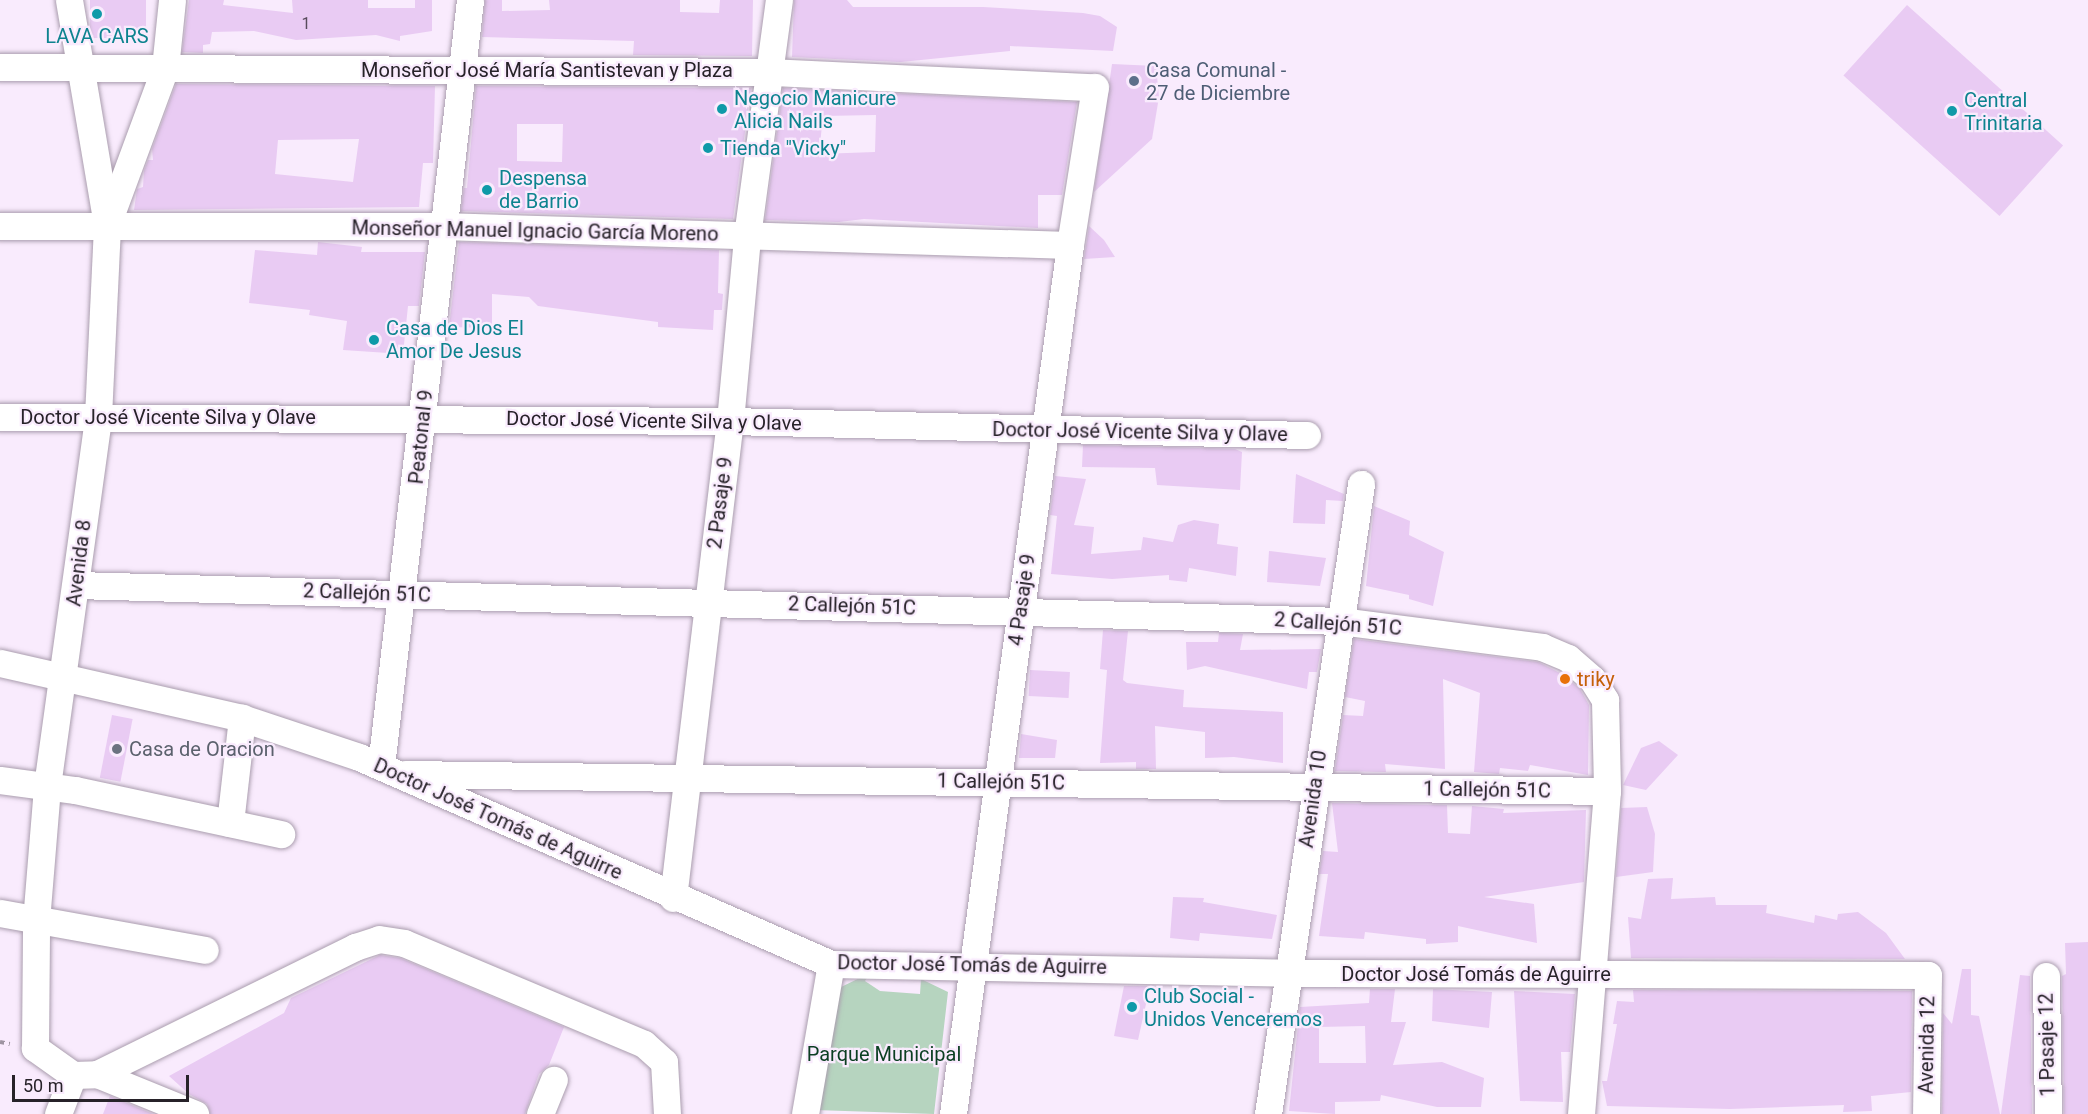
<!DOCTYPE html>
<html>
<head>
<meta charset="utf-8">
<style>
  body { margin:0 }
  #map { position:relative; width:2088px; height:1114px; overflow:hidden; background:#f9ebfd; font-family:Roboto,sans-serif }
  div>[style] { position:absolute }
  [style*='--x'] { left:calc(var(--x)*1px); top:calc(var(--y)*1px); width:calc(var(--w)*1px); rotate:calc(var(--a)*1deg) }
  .green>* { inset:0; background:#b6d4bf }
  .building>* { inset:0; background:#e9cbf3; transform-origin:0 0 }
  .path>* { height:4px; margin-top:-2px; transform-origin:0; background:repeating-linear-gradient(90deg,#9e94a1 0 4.5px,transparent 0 9px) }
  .roads { filter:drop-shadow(0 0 2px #aa9dae) drop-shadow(0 0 2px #aa9dae) }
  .minor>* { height:27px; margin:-13.5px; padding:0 13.5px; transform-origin:13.5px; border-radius:13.5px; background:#fff }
  .dots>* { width:16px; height:16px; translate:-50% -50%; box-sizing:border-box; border:3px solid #f9ebfd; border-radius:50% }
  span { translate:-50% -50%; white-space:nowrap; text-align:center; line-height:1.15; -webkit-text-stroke:4.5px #f9ebfd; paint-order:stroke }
  .number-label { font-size:16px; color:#584c5c }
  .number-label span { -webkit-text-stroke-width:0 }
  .culture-label { font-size:20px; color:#0d838f }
  .left { translate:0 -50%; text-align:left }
  .street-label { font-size:20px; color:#272229 }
  .service-label { font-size:20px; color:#4e5e75 }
  .food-label { font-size:20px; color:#c56008 }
  .worship-label { font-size:20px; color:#5b616d }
  .park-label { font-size:20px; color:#0b3f22 }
  .scale { position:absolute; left:12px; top:1075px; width:177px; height:27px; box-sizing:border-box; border:3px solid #272229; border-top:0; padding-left:8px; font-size:18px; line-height:21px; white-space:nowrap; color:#272229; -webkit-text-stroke:4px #f9ebfd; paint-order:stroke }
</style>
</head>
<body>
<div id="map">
  <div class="green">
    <div style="clip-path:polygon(870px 973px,865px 981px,880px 991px,920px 994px,921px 979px,948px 992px,934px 1114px,815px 1110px,839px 988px)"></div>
  </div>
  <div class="building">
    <div style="left:90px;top:0;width:56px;height:38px"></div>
    <div style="clip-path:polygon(189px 0,224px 0,223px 5px,293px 13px,292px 0,368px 0,368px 8px,415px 8px,415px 0,432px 0,432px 31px,400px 36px,400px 41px,376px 35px,296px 40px,254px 31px,212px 32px,210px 44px,203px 45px,203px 53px,182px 52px)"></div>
    <div style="clip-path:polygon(485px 0,502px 0,502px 11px,550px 10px,549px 0,680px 0,680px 12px,719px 13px,720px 0,753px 0,752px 56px,633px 55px,634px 41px,482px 37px)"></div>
    <div style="clip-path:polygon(794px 0,847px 0,853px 7px,983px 7px,1083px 13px,1100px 16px,1117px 27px,1113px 51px,1010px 46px,1010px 51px,901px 62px,792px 57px)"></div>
    <div style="left:1907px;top:5px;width:210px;height:95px;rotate:42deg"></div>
    <div style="clip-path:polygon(1112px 64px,1156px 66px,1159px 97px,1152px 139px,1094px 192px)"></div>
    <div style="clip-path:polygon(evenodd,176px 84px,435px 86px,433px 163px,423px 163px,419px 207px,134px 210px,137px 189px,143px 187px,144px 171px,148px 160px,153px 160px,152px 149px,176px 84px,359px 139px,353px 182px,275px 174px,278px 140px,359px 139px)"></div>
    <div style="clip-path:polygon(evenodd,476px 86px,751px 88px,733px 219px,461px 211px,464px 188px,467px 188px,476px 86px,517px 124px,563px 124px,562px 162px,517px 161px,517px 124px)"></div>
    <div style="clip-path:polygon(evenodd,783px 88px,1077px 102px,1062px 195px,1038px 195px,1038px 228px,864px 219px,839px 222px,765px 220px,783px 88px,876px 115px,875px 152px,819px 154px,823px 116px,876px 115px)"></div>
    <div style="clip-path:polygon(1089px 226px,1104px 240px,1115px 257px,1084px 259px)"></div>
    <div style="clip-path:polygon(318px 242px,362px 247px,361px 252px,425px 252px,419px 306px,408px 306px,403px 354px,343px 350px,347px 321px,309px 315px,310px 310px,249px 303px,255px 250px,317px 255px)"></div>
    <div style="clip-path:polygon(459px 242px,719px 250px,718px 293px,723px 294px,722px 310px,714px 310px,713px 330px,658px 327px,658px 322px,538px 306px,529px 297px,492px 294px,492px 328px,449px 327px)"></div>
    <div style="clip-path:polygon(1083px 445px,1235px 449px,1242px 452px,1240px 490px,1157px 485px,1155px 468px,1082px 467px)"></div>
    <div style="clip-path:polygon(1296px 474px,1344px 494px,1343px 501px,1326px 500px,1325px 524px,1293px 523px)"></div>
    <div style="clip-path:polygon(1055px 476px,1086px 479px,1074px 525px,1094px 527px,1091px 554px,1141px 550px,1143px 537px,1173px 542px,1178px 525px,1194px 520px,1219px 524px,1217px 544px,1238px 547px,1236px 576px,1189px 568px,1187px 582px,1169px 580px,1169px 575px,1112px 579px,1051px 574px,1057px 516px,1050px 515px)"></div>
    <div style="clip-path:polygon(1374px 506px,1410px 521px,1409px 535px,1444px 552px,1433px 606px,1409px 599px,1409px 595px,1366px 586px)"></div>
    <div style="clip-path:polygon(1269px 551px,1326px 558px,1320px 586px,1267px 582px)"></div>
    <div style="clip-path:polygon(1103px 630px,1128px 631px,1123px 680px,1127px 683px,1184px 690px,1183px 707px,1283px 712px,1283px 763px,1234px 757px,1205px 758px,1205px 732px,1155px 726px,1156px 769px,1136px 769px,1136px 762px,1100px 763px,1107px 670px,1100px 669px)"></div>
    <div style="clip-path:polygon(1219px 633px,1243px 634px,1240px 650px,1321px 649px,1317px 672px,1309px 672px,1307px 689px,1205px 666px,1187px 670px,1186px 642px,1218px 642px)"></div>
    <div style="clip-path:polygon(1354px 639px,1538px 662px,1562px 674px,1580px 689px,1589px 705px,1588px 775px,1530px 765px,1528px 771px,1500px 768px,1499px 774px,1474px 772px,1480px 693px,1443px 679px,1445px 769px,1385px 764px,1386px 772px,1335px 771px,1343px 715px,1363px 716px,1365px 701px,1345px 697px)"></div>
    <div style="left:1030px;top:670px;width:40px;height:26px;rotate:3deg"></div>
    <div style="left:112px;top:715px;width:21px;height:64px;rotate:11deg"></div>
    <div style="clip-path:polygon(1021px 734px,1057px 740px,1055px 758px,1019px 758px)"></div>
    <div style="clip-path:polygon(1659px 741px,1678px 755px,1646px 790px,1623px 785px,1641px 748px)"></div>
    <div style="clip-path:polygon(1332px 803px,1447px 805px,1448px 833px,1470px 834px,1472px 806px,1504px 809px,1503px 813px,1586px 810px,1584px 882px,1484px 897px,1534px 904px,1537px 943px,1458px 926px,1458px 942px,1426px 944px,1426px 939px,1365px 932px,1364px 939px,1319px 936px,1328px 874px,1319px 874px,1323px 851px,1338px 852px)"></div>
    <div style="clip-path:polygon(1647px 807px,1655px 834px,1653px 872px,1616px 877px,1621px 808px)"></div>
    <div style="clip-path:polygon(1673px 878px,1671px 899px,1715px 897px,1716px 905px,1767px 905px,1766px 913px,1814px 923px,1815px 915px,1837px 920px,1838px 914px,1858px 912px,1886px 933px,1905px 959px,1631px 958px,1628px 917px,1641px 919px,1648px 879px)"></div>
    <div style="clip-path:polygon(1173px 897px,1204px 898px,1203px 902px,1277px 915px,1272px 939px,1200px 933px,1199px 941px,1170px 938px)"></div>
    <div style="clip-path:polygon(2088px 942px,2088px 1114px,2064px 1114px,2062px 976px,2066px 974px,2065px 943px)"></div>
    <div style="clip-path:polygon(380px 955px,400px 958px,564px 1027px,549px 1065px,539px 1074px,525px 1114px,210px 1114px,207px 1104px,189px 1094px,169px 1076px,284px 1013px,291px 998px)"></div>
    <div style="clip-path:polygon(1962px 969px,1971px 969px,1971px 1015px,1979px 1016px,2000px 1114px,1942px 1114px,1943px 1013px,1952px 1024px)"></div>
    <div style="clip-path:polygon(2020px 975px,2030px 976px,2032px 1114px,2001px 1114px)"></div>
    <div style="clip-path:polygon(1124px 986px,1150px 986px,1138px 1040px,1114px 1036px)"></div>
    <div style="clip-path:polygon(evenodd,1370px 989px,1395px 989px,1391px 1022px,1406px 1022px,1393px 1065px,1442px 1062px,1484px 1078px,1481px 1107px,1437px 1107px,1381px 1095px,1380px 1101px,1335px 1102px,1335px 1114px,1289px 1111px,1300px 1007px,1369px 1003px,1370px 989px,1365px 1026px,1366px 1063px,1319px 1063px,1319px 1027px,1365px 1026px)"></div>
    <div style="clip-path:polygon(1433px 989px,1492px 992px,1489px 1028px,1432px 1021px)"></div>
    <div style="clip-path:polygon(1633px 990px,1912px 991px,1911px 1092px,1871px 1096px,1872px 1111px,1843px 1112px,1844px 1105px,1730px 1109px,1607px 1106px,1602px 1081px,1607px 1081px,1617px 1024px,1613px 1024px,1617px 1001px,1634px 1002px)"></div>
    <div style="clip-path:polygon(1514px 991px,1575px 994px,1570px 1052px,1561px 1052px,1563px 1102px,1520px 1101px)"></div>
    <div style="clip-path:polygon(110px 1096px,153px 1114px,103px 1114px)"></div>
  </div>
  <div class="path">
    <div style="--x:0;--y:1042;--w:10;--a:11"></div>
  </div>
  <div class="roads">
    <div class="minor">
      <div style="--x:69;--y:0;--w:227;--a:80.4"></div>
      <div style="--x:0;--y:67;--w:771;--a:0.37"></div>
      <div style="--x:771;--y:72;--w:324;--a:2.7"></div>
      <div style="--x:1095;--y:87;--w:160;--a:99"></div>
      <div style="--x:1070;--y:245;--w:877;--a:97.67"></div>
      <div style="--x:0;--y:226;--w:441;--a:0"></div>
      <div style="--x:441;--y:226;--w:629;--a:1.73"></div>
      <div style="--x:0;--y:417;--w:730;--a:0.31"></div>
      <div style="--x:730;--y:421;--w:577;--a:1.39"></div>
      <div style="--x:76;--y:585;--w:1265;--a:1.63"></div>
      <div style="--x:1340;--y:621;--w:204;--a:7.3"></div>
      <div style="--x:1542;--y:647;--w:28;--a:23"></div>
      <div style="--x:1568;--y:658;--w:32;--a:41"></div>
      <div style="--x:1592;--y:679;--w:25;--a:58"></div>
      <div style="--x:1605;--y:700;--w:91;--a:88.7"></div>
      <div style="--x:1607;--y:791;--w:324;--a:94.6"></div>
      <div style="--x:0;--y:663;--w:248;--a:12.8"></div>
      <div style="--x:242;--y:718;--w:123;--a:18.4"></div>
      <div style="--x:359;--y:757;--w:515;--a:23.68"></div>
      <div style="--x:831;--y:964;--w:458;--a:1.1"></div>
      <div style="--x:1289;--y:973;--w:639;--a:0.18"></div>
      <div style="--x:1928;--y:975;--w:139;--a:90.8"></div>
      <div style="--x:381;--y:766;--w:771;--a:-83.37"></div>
      <div style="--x:405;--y:774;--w:1202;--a:0.81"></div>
      <div style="--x:0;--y:780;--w:76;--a:7.6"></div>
      <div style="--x:75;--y:790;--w:211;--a:12.1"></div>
      <div style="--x:230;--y:823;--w:106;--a:-83.5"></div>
      <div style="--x:673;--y:898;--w:480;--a:-83.2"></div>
      <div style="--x:730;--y:421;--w:186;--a:-84.7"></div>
      <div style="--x:747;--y:236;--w:238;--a:-82.3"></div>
      <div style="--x:0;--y:913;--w:208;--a:10.2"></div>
      <div style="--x:2046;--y:976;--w:138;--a:89.2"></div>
      <div style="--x:97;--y:1074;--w:106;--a:22.2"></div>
      <div style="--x:73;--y:1075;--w:24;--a:-2"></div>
      <div style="--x:97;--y:1074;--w:288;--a:-26.2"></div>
      <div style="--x:355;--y:947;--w:25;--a:-18"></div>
      <div style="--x:379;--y:939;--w:25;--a:9"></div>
      <div style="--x:404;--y:943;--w:260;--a:22.8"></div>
      <div style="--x:644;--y:1044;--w:27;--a:42"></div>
      <div style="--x:664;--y:1062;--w:52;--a:86.7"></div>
      <div style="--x:58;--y:1114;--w:42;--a:-69"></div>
      <div style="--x:73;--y:1075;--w:47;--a:-144.6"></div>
      <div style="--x:35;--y:1048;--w:127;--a:-89.5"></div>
      <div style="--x:36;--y:921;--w:135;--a:-85.3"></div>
      <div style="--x:47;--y:786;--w:373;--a:-82.1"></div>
      <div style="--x:98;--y:417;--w:192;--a:-87.3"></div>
      <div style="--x:107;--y:225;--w:167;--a:-69.7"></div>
      <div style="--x:165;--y:68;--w:68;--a:-84.1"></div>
      <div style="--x:540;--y:1114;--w:37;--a:-68"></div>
      <div style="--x:805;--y:1114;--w:152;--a:-80.2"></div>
      <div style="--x:1268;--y:1114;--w:637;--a:-81.6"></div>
    </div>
  </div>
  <div class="dots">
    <div style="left:97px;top:14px;background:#0f9aa8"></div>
    <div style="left:1134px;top:81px;background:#5c6f8a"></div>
    <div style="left:722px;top:109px;background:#0f9aa8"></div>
    <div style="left:1952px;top:111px;background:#0f9aa8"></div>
    <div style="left:708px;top:148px;background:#0f9aa8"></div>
    <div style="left:487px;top:190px;background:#0f9aa8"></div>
    <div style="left:374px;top:340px;background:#0f9aa8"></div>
    <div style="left:1565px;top:679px;background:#e8710a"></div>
    <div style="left:117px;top:749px;background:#6b7280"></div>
    <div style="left:1132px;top:1007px;background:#0f9aa8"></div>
  </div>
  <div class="number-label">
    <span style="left:306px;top:24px">1</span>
  </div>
  <div class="culture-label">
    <span style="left:97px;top:36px">LAVA CARS</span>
    <span class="left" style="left:734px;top:110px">Negocio Manicure<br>Alicia Nails</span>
    <span class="left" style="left:1964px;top:112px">Central<br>Trinitaria</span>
    <span class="left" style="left:720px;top:148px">Tienda "Vicky"</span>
    <span class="left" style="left:499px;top:190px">Despensa<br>de Barrio</span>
    <span class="left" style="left:386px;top:340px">Casa de Dios El<br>Amor De Jesus</span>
    <span class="left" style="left:1144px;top:1008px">Club Social -<br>Unidos Venceremos</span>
  </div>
  <div class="street-label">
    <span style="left:547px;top:70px">Monseñor José María Santistevan y Plaza</span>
    <span style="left:535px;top:231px;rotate:1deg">Monseñor Manuel Ignacio García Moreno</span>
    <span style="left:168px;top:417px">Doctor José Vicente Silva y Olave</span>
    <span style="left:654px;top:421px;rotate:1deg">Doctor José Vicente Silva y Olave</span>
    <span style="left:1140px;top:432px;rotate:1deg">Doctor José Vicente Silva y Olave</span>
    <span style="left:421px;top:437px;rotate:-84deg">Peatonal 9</span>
    <span style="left:720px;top:503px;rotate:-83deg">2 Pasaje 9</span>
    <span style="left:79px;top:563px;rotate:-83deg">Avenida 8</span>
    <span style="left:367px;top:593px;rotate:2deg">2 Callejón 51C</span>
    <span style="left:1022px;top:600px;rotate:-82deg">4 Pasaje 9</span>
    <span style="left:852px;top:606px;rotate:2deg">2 Callejón 51C</span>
    <span style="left:1338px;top:624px;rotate:4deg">2 Callejón 51C</span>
    <span style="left:1001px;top:782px;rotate:1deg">1 Callejón 51C</span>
    <span style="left:1487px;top:790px;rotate:1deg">1 Callejón 51C</span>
    <span style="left:1313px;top:799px;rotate:-82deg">Avenida 10</span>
    <span style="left:498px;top:819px;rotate:24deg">Doctor José Tomás de Aguirre</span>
    <span style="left:972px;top:965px;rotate:1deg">Doctor José Tomás de Aguirre</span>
    <span style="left:1476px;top:974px">Doctor José Tomás de Aguirre</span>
    <span style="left:1927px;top:1045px;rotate:-89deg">Avenida 12</span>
    <span style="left:2047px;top:1045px;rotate:-91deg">1 Pasaje 12</span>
  </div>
  <div class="service-label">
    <span class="left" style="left:1146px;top:82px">Casa Comunal -<br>27 de Diciembre</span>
  </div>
  <div class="food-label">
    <span class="left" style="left:1577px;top:679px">triky</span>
  </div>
  <div class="worship-label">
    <span class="left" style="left:129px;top:749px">Casa de Oracion</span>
  </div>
  <div class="park-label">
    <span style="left:884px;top:1054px">Parque Municipal</span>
  </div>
  <div class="scale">50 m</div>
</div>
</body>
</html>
